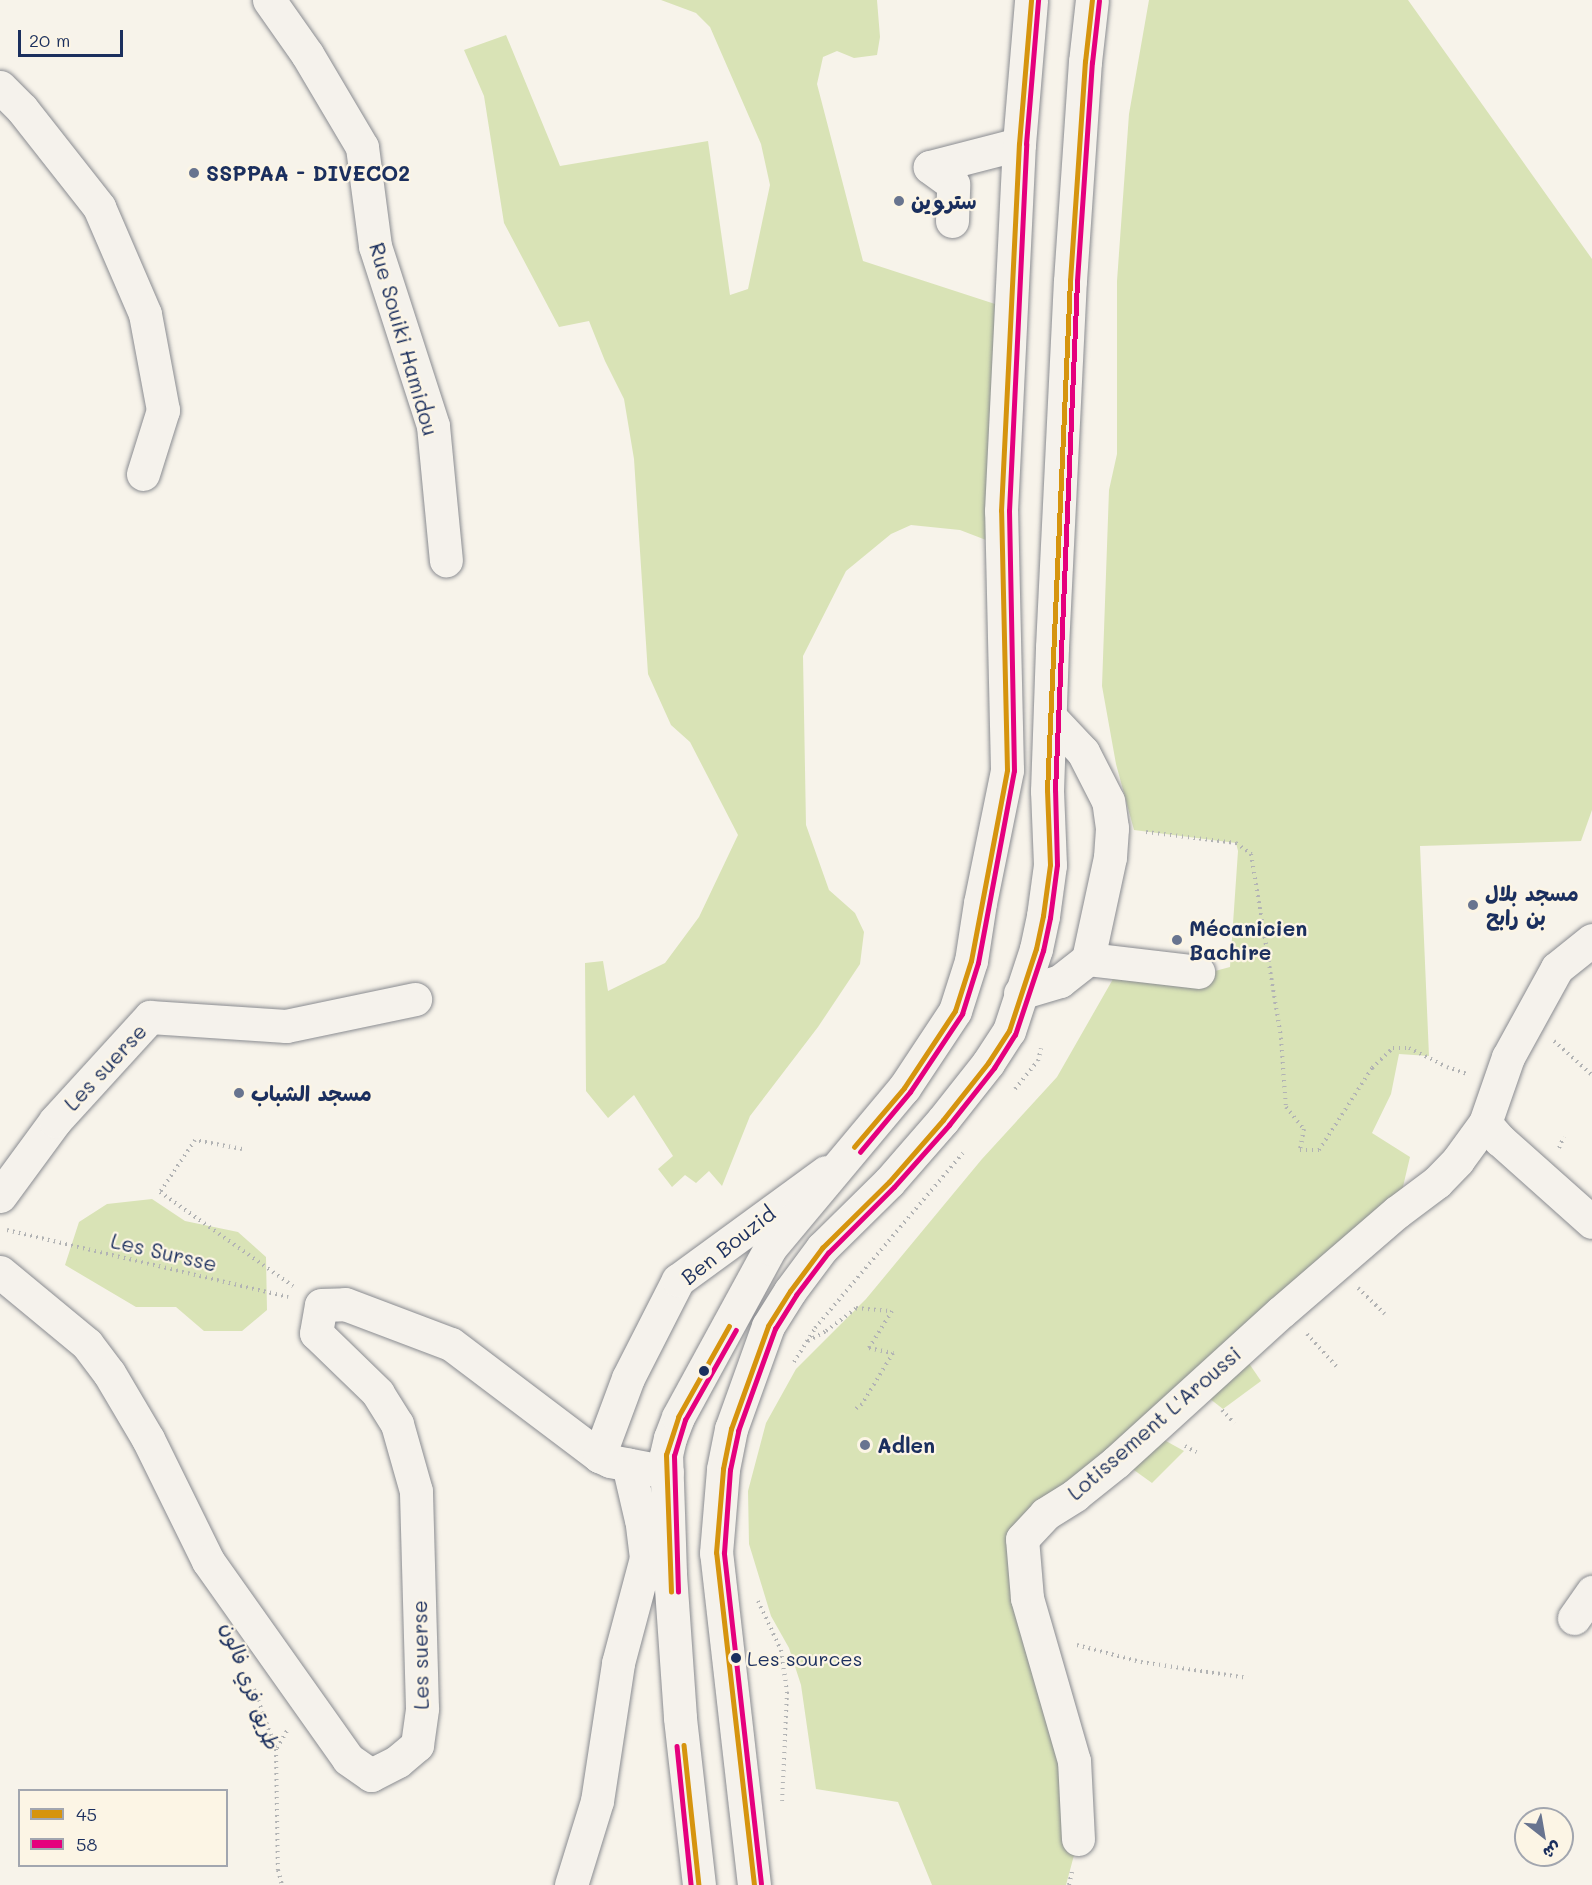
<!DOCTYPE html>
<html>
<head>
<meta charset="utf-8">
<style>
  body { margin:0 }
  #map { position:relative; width:1592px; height:1885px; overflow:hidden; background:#f7f3ea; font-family:Mali,"Playpen Sans Arabic",sans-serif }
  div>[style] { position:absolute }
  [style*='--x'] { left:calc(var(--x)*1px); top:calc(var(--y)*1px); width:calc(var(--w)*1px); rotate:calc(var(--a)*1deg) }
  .green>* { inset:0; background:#d9e3b6 }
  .path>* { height:4px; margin-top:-2px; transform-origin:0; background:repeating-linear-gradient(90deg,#b2b3b4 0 1.5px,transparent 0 6px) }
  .roads { filter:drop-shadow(0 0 2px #8a8c91) drop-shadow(0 0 2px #8a8c91) }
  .minor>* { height:33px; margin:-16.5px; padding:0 16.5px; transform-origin:16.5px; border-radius:16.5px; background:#f5f2ec }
  .highway>* { height:33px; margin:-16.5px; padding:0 16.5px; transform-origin:16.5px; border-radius:16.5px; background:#f5f2ec }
  .bus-1>* { height:4.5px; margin:-2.25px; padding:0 2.25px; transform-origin:2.25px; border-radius:2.25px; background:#d6940e }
  .bus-2>* { height:4.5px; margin:-2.25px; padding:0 2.25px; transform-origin:2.25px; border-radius:2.25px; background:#e5007d }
  .dots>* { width:16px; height:16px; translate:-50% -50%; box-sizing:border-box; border:3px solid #fcf5e5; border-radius:50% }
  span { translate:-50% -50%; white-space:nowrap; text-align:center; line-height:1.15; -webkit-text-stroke:4.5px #fcf5e5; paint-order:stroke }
  .bus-label { font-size:20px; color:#1b2f5e }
  .left { translate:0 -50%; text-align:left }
  .poi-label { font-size:21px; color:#1b2f5e; font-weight:700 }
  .street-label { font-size:21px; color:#1b2f5e }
  .legend { position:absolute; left:18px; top:1789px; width:210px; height:78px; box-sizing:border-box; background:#fcf5e5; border:2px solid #a2a6af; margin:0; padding:8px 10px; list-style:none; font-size:18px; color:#1b2f5e }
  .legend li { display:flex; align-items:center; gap:12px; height:30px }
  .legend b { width:30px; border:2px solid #a2a6af }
  .north { position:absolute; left:1514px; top:1807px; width:60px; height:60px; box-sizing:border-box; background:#fcf5e5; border:2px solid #a2a6af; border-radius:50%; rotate:149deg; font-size:16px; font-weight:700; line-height:24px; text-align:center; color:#1b2f5e }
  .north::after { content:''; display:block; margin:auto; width:21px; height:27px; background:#68748f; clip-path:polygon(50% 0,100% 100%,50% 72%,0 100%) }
  .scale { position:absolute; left:18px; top:30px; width:105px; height:27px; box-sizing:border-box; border:3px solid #1b2f5e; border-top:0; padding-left:8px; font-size:18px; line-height:21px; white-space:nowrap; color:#1b2f5e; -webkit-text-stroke:4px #fcf5e5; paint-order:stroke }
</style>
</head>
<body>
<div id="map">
  <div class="green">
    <div style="clip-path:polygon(661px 0,877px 0,880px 37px,877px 55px,854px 58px,837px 51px,823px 57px,817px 84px,863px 261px,995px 304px,986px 540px,960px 530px,911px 525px,891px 534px,846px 571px,803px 656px,806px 825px,829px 890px,855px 913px,864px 932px,860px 964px,818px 1027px,750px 1116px,722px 1186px,709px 1171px,696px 1183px,685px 1175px,672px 1187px,658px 1169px,673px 1156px,634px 1095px,608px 1118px,586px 1091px,585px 963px,603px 961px,608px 991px,665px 963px,699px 917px,738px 835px,690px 742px,671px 725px,648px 674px,634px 459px,624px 399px,605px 361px,589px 321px,559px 327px,504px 223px,484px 96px,464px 50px,506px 35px,560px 166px,708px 141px,730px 295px,748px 289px,770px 185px,761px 144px,710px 27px,696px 13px)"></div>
    <div style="clip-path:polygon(1149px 0,1408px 0,1592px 259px,1592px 810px,1581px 841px,1420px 846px,1429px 1056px,1399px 1054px,1391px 1094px,1372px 1133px,1410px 1157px,1397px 1212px,1029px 1529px,1077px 1844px,1066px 1885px,932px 1885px,898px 1802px,816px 1789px,801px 1685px,789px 1648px,771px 1616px,749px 1544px,748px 1491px,766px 1423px,796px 1369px,866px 1299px,982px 1159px,1057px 1077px,1113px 979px,1181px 980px,1230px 967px,1238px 851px,1236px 843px,1134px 830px,1116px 764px,1102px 686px,1109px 490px,1117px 454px,1117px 281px,1129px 114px)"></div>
    <div style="clip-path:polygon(152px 1199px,185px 1221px,238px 1232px,266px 1257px,267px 1310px,242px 1331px,204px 1331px,176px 1307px,136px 1307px,65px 1265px,79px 1222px,107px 1204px)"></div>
    <div style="clip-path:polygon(1246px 1359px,1261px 1381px,1223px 1409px,1205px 1395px)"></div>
    <div style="clip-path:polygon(1157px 1436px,1184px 1451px,1152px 1483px,1127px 1465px)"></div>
  </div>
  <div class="path">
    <div style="--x:1146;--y:832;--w:91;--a:7"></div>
    <div style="--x:1236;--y:843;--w:19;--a:36"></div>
    <div style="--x:1251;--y:854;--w:186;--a:80.7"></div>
    <div style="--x:1281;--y:1038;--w:69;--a:85.9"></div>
    <div style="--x:1286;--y:1107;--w:28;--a:51"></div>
    <div style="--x:1304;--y:1129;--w:21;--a:101"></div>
    <div style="--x:1300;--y:1150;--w:19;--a:0"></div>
    <div style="--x:1319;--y:1150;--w:98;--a:-57.1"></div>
    <div style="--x:1372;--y:1068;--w:29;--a:-44"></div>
    <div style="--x:1393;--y:1048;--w:16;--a:0"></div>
    <div style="--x:1409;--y:1048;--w:42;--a:26.6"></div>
    <div style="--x:1447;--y:1067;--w:21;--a:19"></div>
    <div style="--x:1554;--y:1041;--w:51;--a:41.8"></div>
    <div style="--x:1015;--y:1089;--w:36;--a:-51"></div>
    <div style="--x:1038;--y:1061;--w:13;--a:-77"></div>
    <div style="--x:1559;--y:1148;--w:12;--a:-66"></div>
    <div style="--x:242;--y:1149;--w:48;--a:-169.2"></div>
    <div style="--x:195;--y:1140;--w:63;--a:123.9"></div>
    <div style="--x:160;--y:1192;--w:163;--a:35.3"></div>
    <div style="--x:7;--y:1230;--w:289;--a:13.4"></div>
    <div style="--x:1358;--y:1288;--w:37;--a:44"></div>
    <div style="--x:1307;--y:1334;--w:45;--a:47.7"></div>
    <div style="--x:808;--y:1341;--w:21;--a:-29"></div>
    <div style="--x:826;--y:1331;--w:38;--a:-37"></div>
    <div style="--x:856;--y:1308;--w:36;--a:5"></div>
    <div style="--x:892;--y:1311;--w:44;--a:121.9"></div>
    <div style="--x:869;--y:1348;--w:25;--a:12"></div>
    <div style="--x:893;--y:1353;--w:60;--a:121.3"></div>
    <div style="--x:862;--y:1404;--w:10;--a:143"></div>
    <div style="--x:794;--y:1362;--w:40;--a:-58"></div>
    <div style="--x:815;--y:1328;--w:229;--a:-49.8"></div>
    <div style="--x:1222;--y:1410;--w:18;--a:47"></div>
    <div style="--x:1185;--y:1446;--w:13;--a:29"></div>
    <div style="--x:758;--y:1601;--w:54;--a:64.9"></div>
    <div style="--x:781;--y:1650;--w:42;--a:81.9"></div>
    <div style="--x:787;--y:1692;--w:109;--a:92.6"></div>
    <div style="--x:1077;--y:1645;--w:66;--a:14.9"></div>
    <div style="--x:1141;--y:1662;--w:108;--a:8.5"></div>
    <div style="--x:254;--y:1689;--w:64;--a:69.9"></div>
    <div style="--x:276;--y:1749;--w:121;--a:89.1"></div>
    <div style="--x:278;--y:1870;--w:16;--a:75"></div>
    <div style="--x:277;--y:1748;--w:20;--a:-60"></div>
    <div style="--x:1069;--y:1885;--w:14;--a:-78"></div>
  </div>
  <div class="roads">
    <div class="minor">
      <div style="--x:269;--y:0;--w:66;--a:54.9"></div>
      <div style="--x:307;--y:54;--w:108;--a:59.4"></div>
      <div style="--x:362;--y:147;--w:100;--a:82.5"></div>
      <div style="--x:375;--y:246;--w:189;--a:72.1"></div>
      <div style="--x:433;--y:426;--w:135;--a:84.5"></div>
      <div style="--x:0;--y:87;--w:31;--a:45"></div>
      <div style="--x:22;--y:109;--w:125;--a:51.8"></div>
      <div style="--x:99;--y:207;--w:116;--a:66.7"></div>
      <div style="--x:145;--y:314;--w:98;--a:79.4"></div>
      <div style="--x:163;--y:410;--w:67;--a:107.4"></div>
      <div style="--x:952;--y:221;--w:37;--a:-88"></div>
      <div style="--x:953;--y:184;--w:29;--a:-144"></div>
      <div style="--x:930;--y:167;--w:92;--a:-14.5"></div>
      <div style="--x:1592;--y:940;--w:45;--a:141.3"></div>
      <div style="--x:1557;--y:968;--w:102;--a:118.8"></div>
      <div style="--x:1508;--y:1057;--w:70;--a:109.2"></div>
      <div style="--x:1485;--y:1123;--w:23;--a:49"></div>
      <div style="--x:1500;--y:1140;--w:123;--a:41.7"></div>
      <div style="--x:1088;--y:959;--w:111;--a:6.7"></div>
      <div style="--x:1020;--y:993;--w:42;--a:-16.7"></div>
      <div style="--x:1060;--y:981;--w:36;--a:-38"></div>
      <div style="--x:1088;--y:959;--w:104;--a:-77.8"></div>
      <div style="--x:1110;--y:857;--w:29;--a:-86"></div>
      <div style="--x:1112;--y:828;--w:27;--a:-98"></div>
      <div style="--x:1108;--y:801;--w:55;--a:-117"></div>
      <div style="--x:1083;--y:752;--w:47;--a:-133.3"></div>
      <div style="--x:0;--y:1196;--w:93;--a:-53.7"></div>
      <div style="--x:55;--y:1121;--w:141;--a:-47.6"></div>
      <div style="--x:150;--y:1017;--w:136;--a:3.8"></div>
      <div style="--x:286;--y:1026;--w:132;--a:-11.8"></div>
      <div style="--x:0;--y:1272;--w:113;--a:39.6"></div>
      <div style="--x:87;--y:1344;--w:36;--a:53"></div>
      <div style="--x:109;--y:1373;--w:77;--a:59.4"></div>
      <div style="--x:148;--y:1439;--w:136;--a:63.8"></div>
      <div style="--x:208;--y:1561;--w:242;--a:54.7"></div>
      <div style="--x:348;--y:1759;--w:28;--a:35"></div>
      <div style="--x:371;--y:1775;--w:30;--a:-27"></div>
      <div style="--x:398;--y:1761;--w:25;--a:-40"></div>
      <div style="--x:417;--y:1745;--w:37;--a:-82"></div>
      <div style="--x:422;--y:1708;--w:217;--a:-91.6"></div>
      <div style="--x:416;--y:1491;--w:70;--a:-105.8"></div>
      <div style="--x:397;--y:1424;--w:36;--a:-122"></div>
      <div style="--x:378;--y:1393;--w:86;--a:-135.9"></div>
      <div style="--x:316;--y:1333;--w:28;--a:-80"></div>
      <div style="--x:321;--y:1305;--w:24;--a:-2"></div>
      <div style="--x:345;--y:1304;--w:113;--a:20.7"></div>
      <div style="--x:451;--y:1344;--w:186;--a:37.1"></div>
      <div style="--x:599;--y:1456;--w:12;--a:24"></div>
      <div style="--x:610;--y:1461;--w:58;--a:10.9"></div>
      <div style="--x:599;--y:1456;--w:83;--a:-69.6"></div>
      <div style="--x:628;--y:1378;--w:110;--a:-63"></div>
      <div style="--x:678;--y:1280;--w:183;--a:-36.1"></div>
      <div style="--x:1574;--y:1618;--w:32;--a:-55"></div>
      <div style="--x:1078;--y:1839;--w:78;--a:-92.9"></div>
      <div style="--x:1074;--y:1761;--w:170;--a:-106.1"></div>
      <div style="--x:1027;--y:1598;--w:59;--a:-94.8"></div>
      <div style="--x:1022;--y:1539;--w:34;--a:-47"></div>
      <div style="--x:1045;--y:1514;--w:36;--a:-32"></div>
      <div style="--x:1075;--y:1495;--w:53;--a:-38.8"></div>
      <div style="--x:1116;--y:1462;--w:223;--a:-42.3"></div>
      <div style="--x:1281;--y:1312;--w:153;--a:-40.8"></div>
      <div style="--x:1397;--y:1212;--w:50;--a:-36.9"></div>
      <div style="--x:1437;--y:1182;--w:30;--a:-46"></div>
      <div style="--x:1458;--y:1160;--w:46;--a:-53.9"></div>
      <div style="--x:571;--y:1885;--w:88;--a:-72.8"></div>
      <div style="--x:597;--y:1801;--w:140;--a:-81.3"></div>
      <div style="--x:618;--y:1663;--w:109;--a:-75.1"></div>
      <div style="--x:646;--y:1558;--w:38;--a:-97"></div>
      <div style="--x:641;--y:1520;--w:57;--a:-103.1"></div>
    </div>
    <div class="highway">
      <div style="--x:699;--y:1885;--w:169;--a:-96.5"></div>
      <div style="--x:680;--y:1717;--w:144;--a:-94"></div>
      <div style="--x:670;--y:1573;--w:118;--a:-91.9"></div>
      <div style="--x:666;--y:1455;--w:17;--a:-77"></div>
      <div style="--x:670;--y:1438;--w:22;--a:-69"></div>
      <div style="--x:678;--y:1417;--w:192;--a:-61.4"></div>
      <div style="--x:770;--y:1248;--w:209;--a:-50.1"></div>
      <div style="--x:904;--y:1088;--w:92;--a:-56.5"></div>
      <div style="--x:955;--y:1011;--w:52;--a:-72.3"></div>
      <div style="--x:971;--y:961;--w:59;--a:-81.2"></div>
      <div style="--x:980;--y:903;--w:136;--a:-78.5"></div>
      <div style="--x:1007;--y:770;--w:259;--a:-91.3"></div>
      <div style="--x:1001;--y:511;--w:367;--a:-87.2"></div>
      <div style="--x:1019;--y:144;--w:144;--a:-85.2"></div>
      <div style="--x:754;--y:1885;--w:334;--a:-96.5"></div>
      <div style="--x:716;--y:1553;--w:84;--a:-85.2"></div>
      <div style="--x:723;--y:1469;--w:41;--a:-78.7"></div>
      <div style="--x:731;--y:1429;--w:109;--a:-70.2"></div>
      <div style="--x:768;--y:1326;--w:41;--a:-57.8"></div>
      <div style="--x:790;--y:1291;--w:54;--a:-53.3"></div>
      <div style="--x:822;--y:1248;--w:94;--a:-44.6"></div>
      <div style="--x:889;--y:1182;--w:82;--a:-48.9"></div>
      <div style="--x:943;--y:1120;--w:73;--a:-51.7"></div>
      <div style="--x:988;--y:1063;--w:38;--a:-57"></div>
      <div style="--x:1009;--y:1031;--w:86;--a:-71.8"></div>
      <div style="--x:1036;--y:949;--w:34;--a:-78"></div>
      <div style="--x:1043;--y:916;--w:51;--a:-82.2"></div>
      <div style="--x:1050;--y:865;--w:74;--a:-92.3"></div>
      <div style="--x:1047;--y:791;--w:144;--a:-88"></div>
      <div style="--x:1052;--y:647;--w:366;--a:-87.2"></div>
      <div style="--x:1070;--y:281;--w:220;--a:-86.1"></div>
      <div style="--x:1085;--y:62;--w:62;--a:-83.6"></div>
    </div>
  </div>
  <div class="bus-1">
    <div style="--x:854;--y:1147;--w:77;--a:-49.7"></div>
    <div style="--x:904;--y:1088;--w:92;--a:-56.5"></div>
    <div style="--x:955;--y:1011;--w:52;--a:-72.3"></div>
    <div style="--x:971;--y:961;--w:194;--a:-79.3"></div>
    <div style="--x:1007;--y:770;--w:259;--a:-91.3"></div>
    <div style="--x:1001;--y:511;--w:367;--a:-87.2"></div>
    <div style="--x:1019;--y:144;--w:144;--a:-85.2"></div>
    <div style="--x:671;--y:1592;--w:137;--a:-92.1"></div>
    <div style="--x:666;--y:1455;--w:40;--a:-72"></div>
    <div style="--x:678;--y:1417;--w:104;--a:-60.7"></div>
    <div style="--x:684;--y:1745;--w:141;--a:83.9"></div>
    <div style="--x:754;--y:1885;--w:334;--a:-96.5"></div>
    <div style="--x:716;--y:1553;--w:84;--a:-85.2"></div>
    <div style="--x:723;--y:1469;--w:41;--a:-78.7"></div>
    <div style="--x:731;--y:1429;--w:109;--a:-70.2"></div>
    <div style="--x:768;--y:1326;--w:41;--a:-57.8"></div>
    <div style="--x:790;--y:1291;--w:54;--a:-53.3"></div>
    <div style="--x:822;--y:1248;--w:94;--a:-44.6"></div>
    <div style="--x:889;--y:1182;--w:82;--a:-48.9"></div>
    <div style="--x:943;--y:1120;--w:73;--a:-51.7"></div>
    <div style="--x:988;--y:1063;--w:38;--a:-57"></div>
    <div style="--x:1009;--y:1031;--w:86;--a:-71.8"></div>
    <div style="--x:1036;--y:949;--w:34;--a:-78"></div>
    <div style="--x:1043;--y:916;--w:51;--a:-82.2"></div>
    <div style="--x:1050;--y:865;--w:74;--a:-92.3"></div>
    <div style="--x:1047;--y:791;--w:511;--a:-87.42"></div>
    <div style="--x:1070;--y:281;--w:220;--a:-86.1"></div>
    <div style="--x:1085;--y:62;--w:62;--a:-83.6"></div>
  </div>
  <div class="bus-2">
    <div style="--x:860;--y:1152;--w:78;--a:-50.2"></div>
    <div style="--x:910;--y:1092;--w:94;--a:-56.3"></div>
    <div style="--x:962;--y:1014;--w:53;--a:-72.6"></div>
    <div style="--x:978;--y:963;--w:195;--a:-79.4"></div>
    <div style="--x:1014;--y:771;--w:260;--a:-91.1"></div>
    <div style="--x:1009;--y:511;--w:367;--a:-87.3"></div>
    <div style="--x:1026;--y:144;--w:144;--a:-85.2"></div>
    <div style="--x:678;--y:1592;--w:136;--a:-91.7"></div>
    <div style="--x:674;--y:1456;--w:38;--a:-73"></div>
    <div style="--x:685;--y:1420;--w:103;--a:-60.5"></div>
    <div style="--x:677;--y:1746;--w:140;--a:84.2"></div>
    <div style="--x:761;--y:1884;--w:333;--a:-96.4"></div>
    <div style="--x:724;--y:1553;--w:83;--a:-85.9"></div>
    <div style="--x:730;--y:1470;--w:40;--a:-78"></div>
    <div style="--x:738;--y:1431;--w:109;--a:-70.1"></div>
    <div style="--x:775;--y:1329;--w:40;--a:-58"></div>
    <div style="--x:796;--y:1295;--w:53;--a:-52.7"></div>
    <div style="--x:828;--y:1253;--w:93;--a:-45"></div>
    <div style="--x:894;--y:1187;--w:83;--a:-48.4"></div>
    <div style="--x:949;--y:1125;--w:73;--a:-51.7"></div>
    <div style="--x:994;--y:1068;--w:39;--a:-58"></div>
    <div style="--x:1015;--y:1035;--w:89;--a:-71.6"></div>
    <div style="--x:1043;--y:951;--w:34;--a:-78"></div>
    <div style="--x:1050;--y:918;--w:53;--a:-82.5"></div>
    <div style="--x:1057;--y:865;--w:74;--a:-91.5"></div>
    <div style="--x:1055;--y:791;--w:510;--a:-87.53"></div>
    <div style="--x:1077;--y:281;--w:219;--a:-86.1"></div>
    <div style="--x:1092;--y:63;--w:62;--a:-83.6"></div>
  </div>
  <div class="dots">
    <div style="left:194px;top:173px;background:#68748f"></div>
    <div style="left:899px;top:201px;background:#68748f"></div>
    <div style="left:1473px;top:905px;background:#68748f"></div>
    <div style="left:1177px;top:940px;background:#68748f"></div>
    <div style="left:239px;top:1093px;background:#68748f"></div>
    <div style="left:704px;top:1371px;background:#1b2f5e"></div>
    <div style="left:865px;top:1445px;background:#68748f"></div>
    <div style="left:736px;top:1658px;background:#1b2f5e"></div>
  </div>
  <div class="bus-label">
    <span class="left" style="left:747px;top:1658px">Les sources</span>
  </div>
  <div class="poi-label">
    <span class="left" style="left:206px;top:173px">SSPPAA - DIVECO2</span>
    <span class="left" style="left:911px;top:201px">ستروين</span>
    <span class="left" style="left:1485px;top:905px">مسجد بلال<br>بن رابح</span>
    <span class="left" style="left:1189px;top:940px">Mécanicien<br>Bachire</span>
    <span class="left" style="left:251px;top:1093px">مسجد الشباب</span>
    <span class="left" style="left:877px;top:1445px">Adlen</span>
  </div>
  <div class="street-label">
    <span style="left:404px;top:339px;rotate:74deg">Rue Souiki Hamidou</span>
    <span style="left:105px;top:1067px;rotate:-47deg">Les suerse</span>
    <span style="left:728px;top:1245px;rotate:-38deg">Ben Bouzid</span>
    <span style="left:164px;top:1252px;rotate:13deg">Les Sursse</span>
    <span style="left:1154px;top:1423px;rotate:-41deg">Lotissement L'Aroussi</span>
    <span style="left:420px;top:1655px;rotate:-91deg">Les suerse</span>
    <span style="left:251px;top:1686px;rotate:70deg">طريق فري فالون</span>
  </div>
  <ul class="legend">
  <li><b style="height:8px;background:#d6940e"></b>45</li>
  <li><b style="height:8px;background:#e5007d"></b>58</li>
  </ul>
  <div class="north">ش</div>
  <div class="scale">20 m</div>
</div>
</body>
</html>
